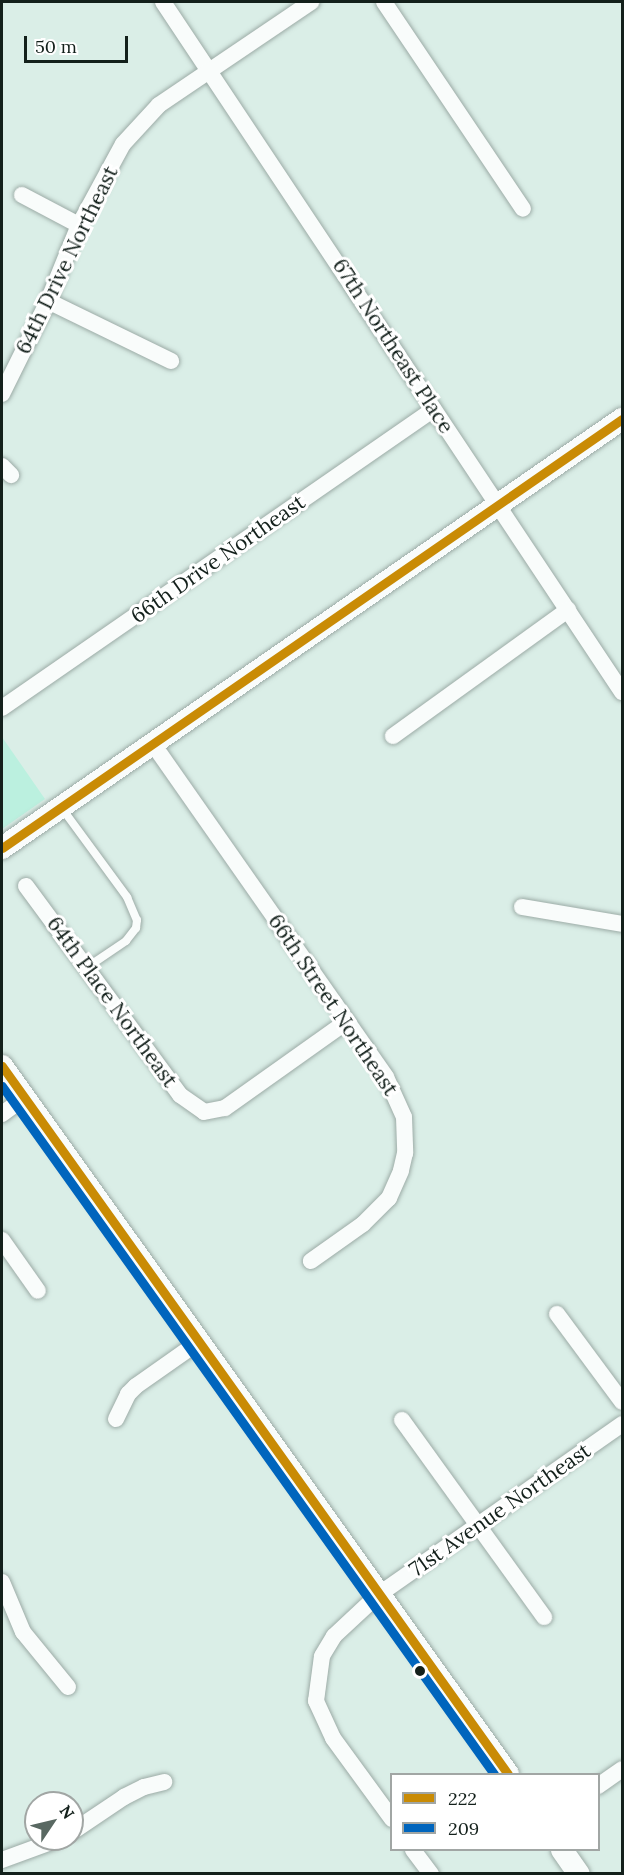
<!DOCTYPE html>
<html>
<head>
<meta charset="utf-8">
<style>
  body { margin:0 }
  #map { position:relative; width:624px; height:1875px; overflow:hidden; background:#daeee7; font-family:Lora,serif }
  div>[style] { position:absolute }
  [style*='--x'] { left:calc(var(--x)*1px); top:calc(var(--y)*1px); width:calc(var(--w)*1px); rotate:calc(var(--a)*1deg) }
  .green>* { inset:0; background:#bbf0df }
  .roads { filter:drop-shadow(0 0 2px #9caba6) drop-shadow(0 0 2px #9caba6) }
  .lane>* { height:8px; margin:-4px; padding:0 4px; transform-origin:4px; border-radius:4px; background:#f9fcfb }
  .street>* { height:16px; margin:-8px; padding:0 8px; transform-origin:8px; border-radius:8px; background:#f9fcfb }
  .secondary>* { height:22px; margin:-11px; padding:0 11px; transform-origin:11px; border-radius:11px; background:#f9fcfb }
  .bus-1>* { height:9px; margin:-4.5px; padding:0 4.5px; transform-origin:4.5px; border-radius:4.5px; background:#c98b05 }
  .bus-2>* { height:9px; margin:-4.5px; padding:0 4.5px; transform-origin:4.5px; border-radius:4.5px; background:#0065bd }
  .dots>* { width:16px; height:16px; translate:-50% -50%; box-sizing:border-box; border:3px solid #fff; border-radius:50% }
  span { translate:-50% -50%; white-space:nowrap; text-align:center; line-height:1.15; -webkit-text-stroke:6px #fff; paint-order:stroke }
  .street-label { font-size:21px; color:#13201b }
  .frame { position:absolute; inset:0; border:3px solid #13201b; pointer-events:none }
  .legend { position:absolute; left:390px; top:1773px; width:210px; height:78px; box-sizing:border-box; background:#fff; border:2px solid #a1a6a4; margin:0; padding:8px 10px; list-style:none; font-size:18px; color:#13201b }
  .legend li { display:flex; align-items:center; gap:12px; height:30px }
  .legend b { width:30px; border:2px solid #a1a6a4 }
  .north { position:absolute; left:24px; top:1791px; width:60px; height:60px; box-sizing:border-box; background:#fff; border:2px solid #a1a6a4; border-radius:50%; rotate:55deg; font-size:16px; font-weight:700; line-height:24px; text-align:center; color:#13201b }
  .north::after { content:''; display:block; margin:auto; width:21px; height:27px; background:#596862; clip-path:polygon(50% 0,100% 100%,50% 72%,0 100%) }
  .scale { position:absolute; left:24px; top:36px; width:104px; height:27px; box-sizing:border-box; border:3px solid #13201b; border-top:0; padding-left:8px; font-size:18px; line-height:21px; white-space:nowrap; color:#13201b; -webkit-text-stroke:4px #fff; paint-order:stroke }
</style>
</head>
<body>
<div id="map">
  <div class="green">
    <div style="clip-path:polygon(2px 737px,45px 799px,2px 829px)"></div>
  </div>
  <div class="roads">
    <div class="lane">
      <div style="--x:61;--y:807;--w:112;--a:53.7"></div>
      <div style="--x:127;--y:897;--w:25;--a:67"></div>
      <div style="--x:137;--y:920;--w:8;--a:97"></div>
      <div style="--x:136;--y:928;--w:16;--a:128"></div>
      <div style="--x:126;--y:941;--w:48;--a:146"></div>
    </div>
    <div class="street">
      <div style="--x:163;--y:2;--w:829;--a:56.37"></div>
      <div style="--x:384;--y:2;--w:249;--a:56.1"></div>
      <div style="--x:22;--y:195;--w:64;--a:27.8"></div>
      <div style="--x:48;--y:301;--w:137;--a:26"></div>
      <div style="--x:2;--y:394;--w:104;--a:-63.7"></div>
      <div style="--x:48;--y:301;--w:82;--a:-67.8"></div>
      <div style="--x:79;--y:225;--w:92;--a:-61.5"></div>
      <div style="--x:123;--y:144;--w:53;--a:-47.3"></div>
      <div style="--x:159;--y:105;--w:184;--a:-34.1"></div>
      <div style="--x:2;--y:466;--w:13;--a:45"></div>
      <div style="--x:2;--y:708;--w:525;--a:-34.69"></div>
      <div style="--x:393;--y:736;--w:216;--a:-35.8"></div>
      <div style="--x:153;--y:744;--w:406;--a:55"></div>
      <div style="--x:386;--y:1077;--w:44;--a:65.8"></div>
      <div style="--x:404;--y:1117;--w:36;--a:88"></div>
      <div style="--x:405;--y:1153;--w:18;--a:103"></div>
      <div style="--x:401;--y:1171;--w:30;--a:114"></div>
      <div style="--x:389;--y:1198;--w:37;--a:135"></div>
      <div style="--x:363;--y:1224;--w:64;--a:144.6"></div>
      <div style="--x:26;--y:886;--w:260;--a:53.6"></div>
      <div style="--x:180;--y:1095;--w:29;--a:35"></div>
      <div style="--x:204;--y:1112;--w:21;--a:-11"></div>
      <div style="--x:225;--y:1108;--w:148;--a:-35.4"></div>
      <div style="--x:522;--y:907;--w:101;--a:9.6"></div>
      <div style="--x:2;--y:1114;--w:27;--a:-36"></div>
      <div style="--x:2;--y:1240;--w:62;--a:54.8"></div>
      <div style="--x:557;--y:1314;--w:109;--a:53.5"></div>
      <div style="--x:116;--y:1419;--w:28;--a:-64"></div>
      <div style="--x:128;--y:1394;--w:11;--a:-45"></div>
      <div style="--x:136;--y:1386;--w:78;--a:-35.1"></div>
      <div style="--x:402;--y:1420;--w:243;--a:54.2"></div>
      <div style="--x:2;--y:1582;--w:54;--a:67.2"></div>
      <div style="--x:23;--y:1632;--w:71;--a:50.7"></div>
      <div style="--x:598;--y:1786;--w:29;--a:-35"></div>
      <div style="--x:392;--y:1819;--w:100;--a:-126.1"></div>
      <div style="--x:333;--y:1738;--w:41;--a:-114.7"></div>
      <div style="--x:316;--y:1701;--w:45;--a:-82.4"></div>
      <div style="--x:322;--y:1656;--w:23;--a:-59"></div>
      <div style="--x:334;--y:1636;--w:60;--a:-43"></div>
      <div style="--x:378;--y:1595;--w:298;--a:-35"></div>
      <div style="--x:72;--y:1832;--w:63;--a:-33.9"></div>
      <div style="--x:124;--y:1797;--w:22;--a:-27"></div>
      <div style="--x:144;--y:1787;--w:21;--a:-14"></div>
      <div style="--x:413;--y:1850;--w:30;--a:53"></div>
      <div style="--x:2;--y:1860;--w:61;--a:-20.2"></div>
    </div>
    <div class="secondary">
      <div style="--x:2;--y:848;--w:754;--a:-34.68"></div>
      <div style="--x:2;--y:1066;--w:870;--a:54.45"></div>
      <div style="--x:562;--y:1850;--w:29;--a:55"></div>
    </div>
  </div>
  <div class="bus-1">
    <div style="--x:2;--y:848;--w:754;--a:-34.68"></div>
    <div style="--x:2;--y:1066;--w:870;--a:54.45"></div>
  </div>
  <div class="bus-2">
    <div style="--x:2;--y:1086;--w:846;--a:54.43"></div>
  </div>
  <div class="dots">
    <div style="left:420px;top:1671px;background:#13201b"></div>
  </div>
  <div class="street-label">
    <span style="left:67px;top:260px;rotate:-64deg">64th Drive Northeast</span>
    <span style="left:393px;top:346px;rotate:57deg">67th Northeast Place</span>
    <span style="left:218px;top:559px;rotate:-35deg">66th Drive Northeast</span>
    <span style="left:112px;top:1002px;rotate:54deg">64th Place Northeast</span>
    <span style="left:333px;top:1005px;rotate:56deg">66th Street Northeast</span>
    <span style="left:500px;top:1510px;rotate:-35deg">71st Avenue Northeast</span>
  </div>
  <div class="frame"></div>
  <ul class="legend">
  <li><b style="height:8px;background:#c98b05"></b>222</li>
  <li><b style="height:8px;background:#0065bd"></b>209</li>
  </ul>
  <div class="north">N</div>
  <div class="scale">50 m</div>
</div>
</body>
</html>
